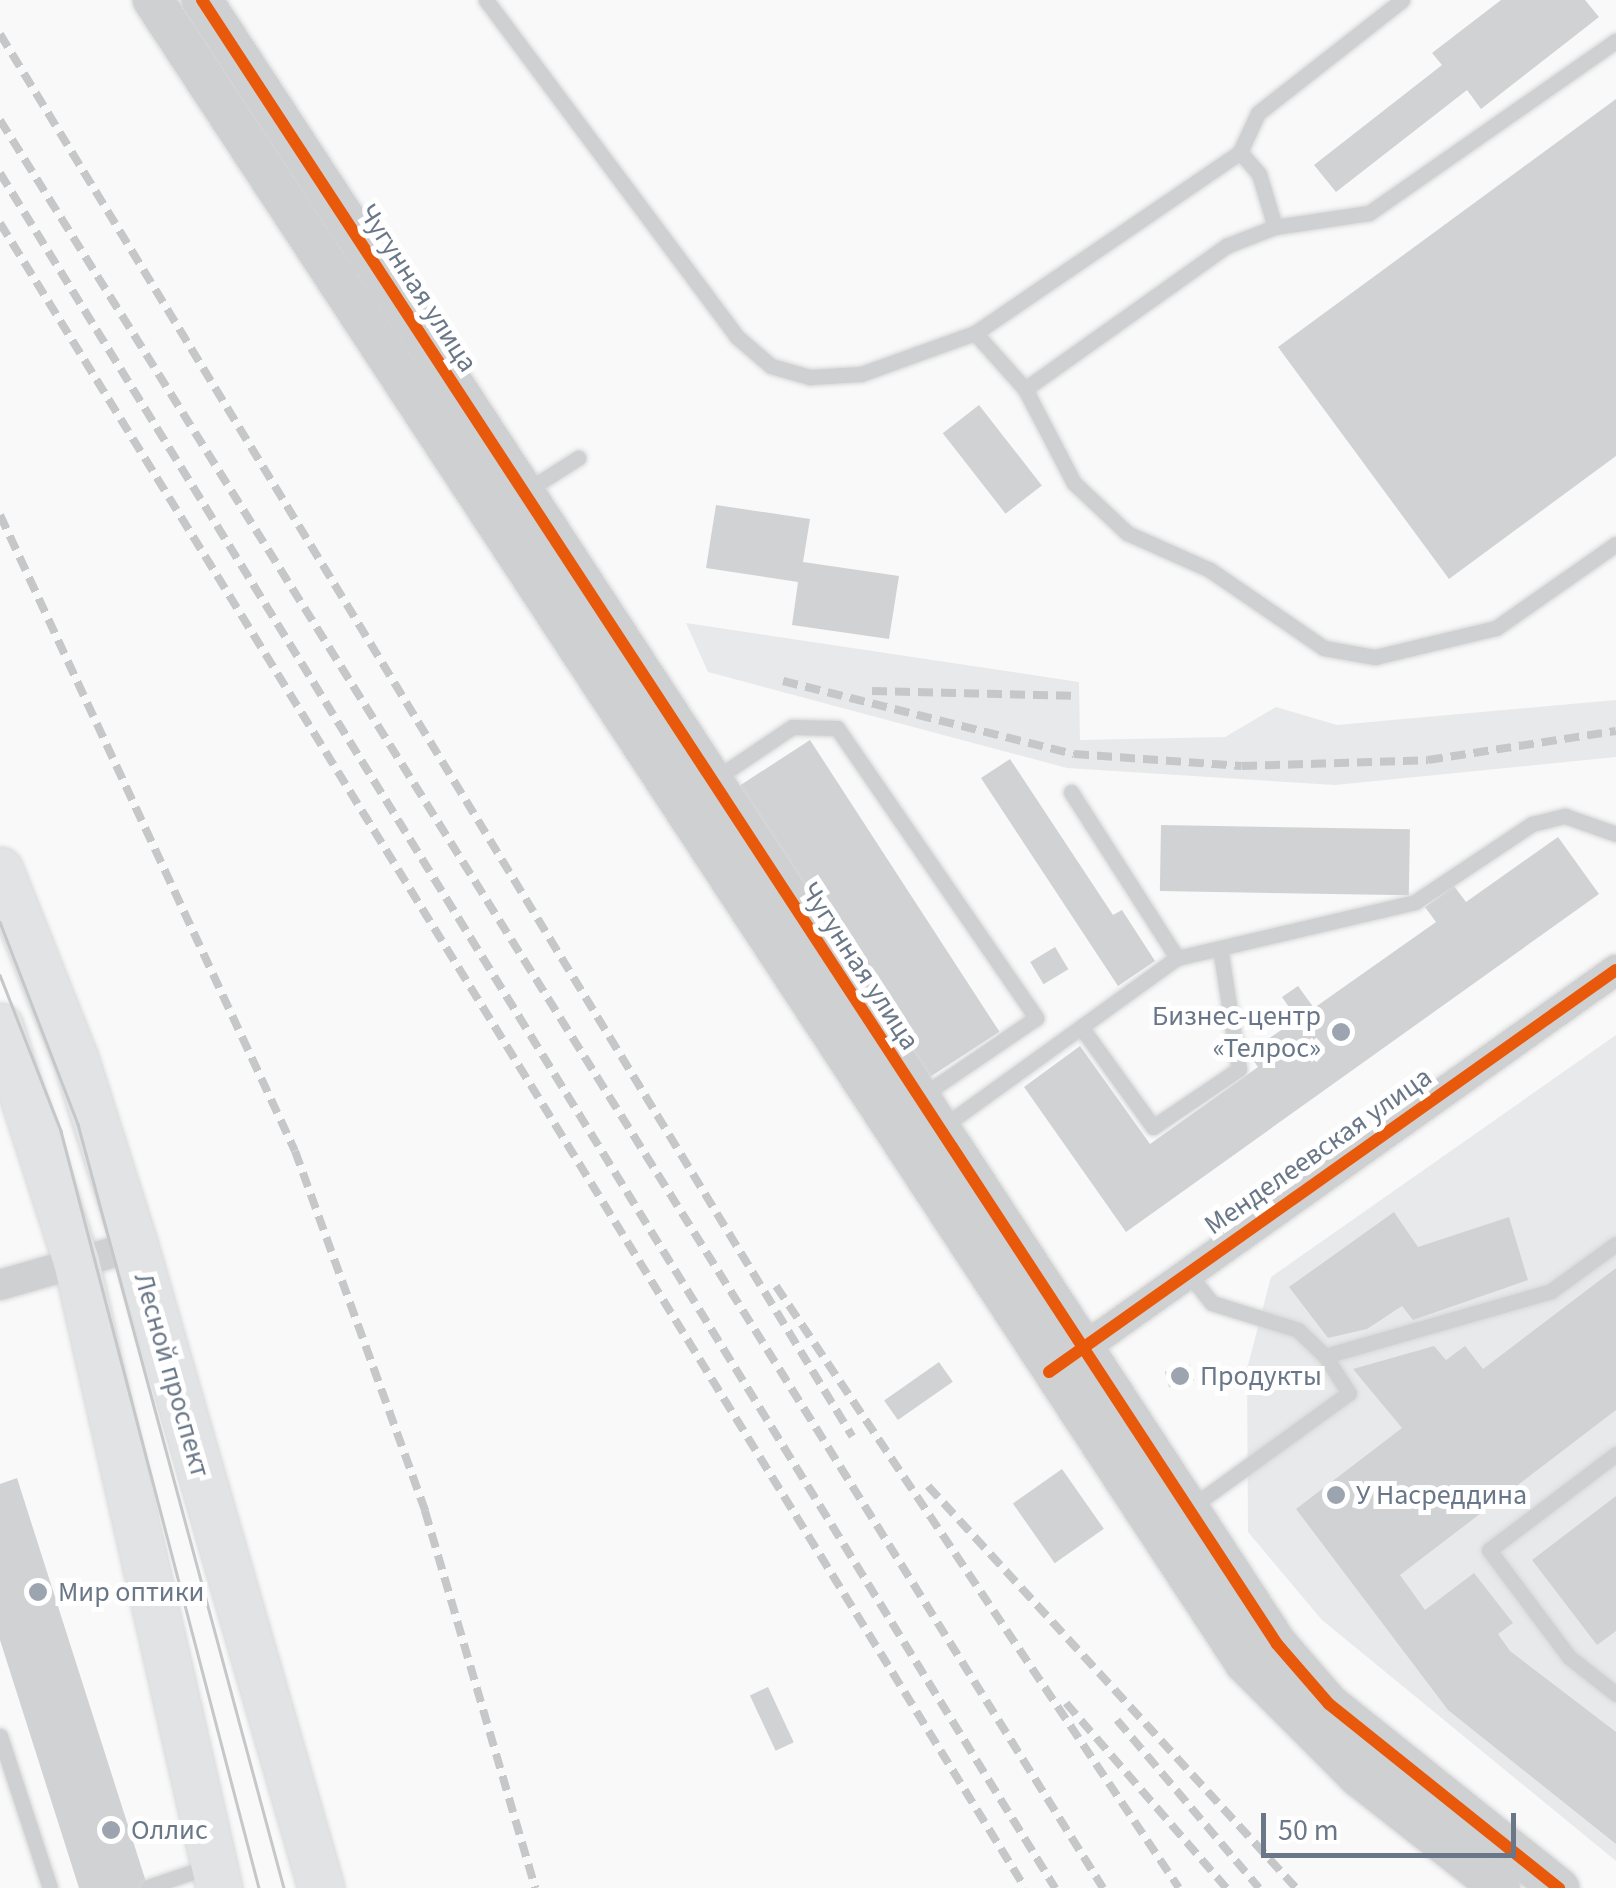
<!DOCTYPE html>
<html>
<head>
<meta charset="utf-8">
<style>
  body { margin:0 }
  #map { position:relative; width:1616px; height:1888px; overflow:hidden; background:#f9f9f9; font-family:"Source Sans 3",sans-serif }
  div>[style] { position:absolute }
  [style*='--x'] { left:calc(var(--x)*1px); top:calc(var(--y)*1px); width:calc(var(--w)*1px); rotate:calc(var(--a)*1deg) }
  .built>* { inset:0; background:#e8e9ea }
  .building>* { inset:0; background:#d1d2d4; transform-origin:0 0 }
  .roads { filter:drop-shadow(0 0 2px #d6d7d8) drop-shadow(0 0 2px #d6d7d8) }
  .service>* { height:15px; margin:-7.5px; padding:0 7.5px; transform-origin:7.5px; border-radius:7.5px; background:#cfd0d2 }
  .minor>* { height:30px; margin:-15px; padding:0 15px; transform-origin:15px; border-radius:15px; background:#cfd0d2 }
  .tertiary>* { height:40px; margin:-20px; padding:0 20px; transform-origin:20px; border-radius:20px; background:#cfd0d2 }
  .secondary>* { height:45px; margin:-22.5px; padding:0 22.5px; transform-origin:22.5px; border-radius:22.5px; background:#e2e3e4 }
  .tram>* { height:2.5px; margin:-1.25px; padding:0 1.25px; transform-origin:1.25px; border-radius:1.25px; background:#c6c7c8 }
  .rail>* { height:8px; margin-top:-4px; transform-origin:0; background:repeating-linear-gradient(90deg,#c6c7c8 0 15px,transparent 0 23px) }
  .cycleway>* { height:12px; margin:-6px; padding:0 6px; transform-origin:6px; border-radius:6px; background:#e8590c }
  .dots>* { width:28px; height:28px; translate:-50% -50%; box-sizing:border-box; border:5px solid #fff; border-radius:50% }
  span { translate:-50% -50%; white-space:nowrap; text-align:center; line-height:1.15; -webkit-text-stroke:10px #fff; paint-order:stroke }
  .street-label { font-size:28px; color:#6a7788 }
  .poi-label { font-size:28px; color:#6a7788 }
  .right { translate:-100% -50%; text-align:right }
  .left { translate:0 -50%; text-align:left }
  .scale { position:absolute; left:1261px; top:1813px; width:255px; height:45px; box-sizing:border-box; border:5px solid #6a7788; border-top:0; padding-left:12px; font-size:30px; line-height:35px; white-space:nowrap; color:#6a7788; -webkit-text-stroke:8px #fff; paint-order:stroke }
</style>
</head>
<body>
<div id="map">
  <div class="built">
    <div style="clip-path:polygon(686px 623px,1079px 682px,1080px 740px,1225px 737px,1276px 707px,1337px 725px,1616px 700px,1616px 757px,1335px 785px,1067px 768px,708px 672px)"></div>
    <div style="clip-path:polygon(1616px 1035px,1616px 1861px,1322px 1620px,1248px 1532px,1247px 1369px,1271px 1277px)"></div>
  </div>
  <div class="building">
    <div style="clip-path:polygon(1501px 0,1585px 0,1599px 17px,1481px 109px,1467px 90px,1336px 192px,1314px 165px,1442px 65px,1432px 53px)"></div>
    <div style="clip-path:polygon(1616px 99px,1616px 456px,1449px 579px,1278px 347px)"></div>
    <div style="left:979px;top:405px;width:102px;height:46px;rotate:52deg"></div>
    <div style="clip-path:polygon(716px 505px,810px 519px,803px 562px,899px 576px,889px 639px,792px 625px,798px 582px,706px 568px)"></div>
    <div style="left:810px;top:740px;width:348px;height:84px;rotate:57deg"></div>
    <div style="clip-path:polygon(1010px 759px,1113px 915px,1122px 910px,1155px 961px,1118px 986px,981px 778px)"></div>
    <div style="left:1161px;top:825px;width:249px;height:66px;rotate:1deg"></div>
    <div style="clip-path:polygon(1558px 837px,1599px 894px,1126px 1232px,1024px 1087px,1080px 1046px,1150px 1144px,1258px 1067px,1248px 1053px,1297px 1019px,1282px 997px,1298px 986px,1314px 1008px,1436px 922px,1425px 907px,1454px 886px,1466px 902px)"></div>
    <div style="left:1055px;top:947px;width:26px;height:29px;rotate:59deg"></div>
    <div style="clip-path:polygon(1394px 1212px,1418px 1247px,1509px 1217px,1528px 1280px,1413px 1320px,1402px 1306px,1367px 1329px,1328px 1338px,1289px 1287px)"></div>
    <div style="clip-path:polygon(1616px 1268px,1616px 1410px,1400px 1575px,1425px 1610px,1474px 1573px,1513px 1623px,1498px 1634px,1510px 1651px,1616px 1732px,1616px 1844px,1448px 1710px,1296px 1509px,1402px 1428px,1353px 1369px,1434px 1346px,1446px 1360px,1465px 1346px,1483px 1369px)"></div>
    <div style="left:939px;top:1362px;width:24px;height:67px;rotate:55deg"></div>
    <div style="left:1190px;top:1365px;width:16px;height:26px;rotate:75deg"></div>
    <div style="left:1062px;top:1469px;width:73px;height:60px;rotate:55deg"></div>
    <div style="clip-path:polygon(17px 1478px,148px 1888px,79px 1888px,0 1640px,0 1484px)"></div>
    <div style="clip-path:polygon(1616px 1496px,1616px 1631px,1597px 1645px,1532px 1560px)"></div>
    <div style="left:768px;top:1687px;width:61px;height:20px;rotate:65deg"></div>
  </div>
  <div class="roads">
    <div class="service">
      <div style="--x:486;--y:0;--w:419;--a:53.3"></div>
      <div style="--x:736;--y:336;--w:46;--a:40.6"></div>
      <div style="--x:771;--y:366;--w:41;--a:15.8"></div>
      <div style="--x:810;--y:377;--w:51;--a:-3.4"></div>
      <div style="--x:861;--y:374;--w:121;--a:-19.8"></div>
      <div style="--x:975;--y:333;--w:321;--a:-34.3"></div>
      <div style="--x:1240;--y:152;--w:43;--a:-65.2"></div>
      <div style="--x:1258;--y:113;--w:183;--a:-38.1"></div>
      <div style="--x:1240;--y:152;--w:29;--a:49"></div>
      <div style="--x:1259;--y:174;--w:55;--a:73.2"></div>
      <div style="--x:975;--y:333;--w:75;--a:48.2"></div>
      <div style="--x:1025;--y:389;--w:106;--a:62.5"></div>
      <div style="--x:1074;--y:483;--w:73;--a:43.3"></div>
      <div style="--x:1127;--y:533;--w:91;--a:24"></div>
      <div style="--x:1210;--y:570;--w:138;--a:34.4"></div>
      <div style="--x:1324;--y:648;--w:52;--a:10"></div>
      <div style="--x:1375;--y:657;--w:124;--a:-13.5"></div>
      <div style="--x:1496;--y:628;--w:146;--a:-35"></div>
      <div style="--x:1025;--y:389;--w:247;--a:-35.4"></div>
      <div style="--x:1226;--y:246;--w:53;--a:-21.2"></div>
      <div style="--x:1275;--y:227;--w:95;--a:-8.5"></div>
      <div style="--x:1369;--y:213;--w:301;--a:-34.9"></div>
      <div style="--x:526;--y:491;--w:62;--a:-32.4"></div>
      <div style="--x:715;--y:779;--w:93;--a:-34"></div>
      <div style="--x:792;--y:727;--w:45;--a:1.3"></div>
      <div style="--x:837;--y:728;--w:352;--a:55.5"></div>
      <div style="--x:1036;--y:1018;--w:140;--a:145.7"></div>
      <div style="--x:1071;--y:792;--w:197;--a:57.4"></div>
      <div style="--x:1081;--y:1027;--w:123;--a:54.2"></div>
      <div style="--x:1153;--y:1127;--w:104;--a:-34"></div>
      <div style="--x:1239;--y:1069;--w:122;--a:-98.9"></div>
      <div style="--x:941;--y:1128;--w:291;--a:-35.8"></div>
      <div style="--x:1177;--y:958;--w:244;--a:-13.2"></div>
      <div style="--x:1415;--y:902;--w:141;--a:-33.7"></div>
      <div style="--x:1532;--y:824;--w:34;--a:-14"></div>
      <div style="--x:1565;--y:816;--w:54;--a:19.4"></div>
      <div style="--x:1189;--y:1274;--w:37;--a:52"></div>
      <div style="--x:1212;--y:1303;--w:90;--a:17.4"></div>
      <div style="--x:1298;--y:1330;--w:37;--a:44"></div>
      <div style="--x:1325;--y:1356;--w:235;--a:-16"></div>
      <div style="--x:1551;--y:1291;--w:80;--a:-35.9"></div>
      <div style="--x:1616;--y:1454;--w:159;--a:142.9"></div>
      <div style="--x:1489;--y:1550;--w:134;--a:53.2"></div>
      <div style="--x:1569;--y:1657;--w:60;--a:38.2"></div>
      <div style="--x:1190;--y:1508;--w:196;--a:-35.9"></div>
      <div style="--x:1349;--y:1393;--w:44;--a:-123"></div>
      <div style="--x:0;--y:1736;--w:160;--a:71.8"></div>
      <div style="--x:148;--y:1887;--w:65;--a:-18.7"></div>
    </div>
    <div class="minor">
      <div style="--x:0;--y:1285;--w:141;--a:-16.1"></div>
      <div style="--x:1068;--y:1359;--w:672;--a:-35.37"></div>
    </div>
    <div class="tertiary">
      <div style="--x:153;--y:0;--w:1989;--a:56.71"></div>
      <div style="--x:1245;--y:1663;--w:161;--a:45"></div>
      <div style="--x:1359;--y:1777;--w:179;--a:38.2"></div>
      <div style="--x:202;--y:0;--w:1964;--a:56.82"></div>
      <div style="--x:1277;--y:1644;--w:79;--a:49.1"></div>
      <div style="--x:1329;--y:1704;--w:295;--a:38.7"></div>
    </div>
    <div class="secondary">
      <div style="--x:0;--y:870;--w:202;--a:68.3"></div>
      <div style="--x:75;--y:1058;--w:197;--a:72.3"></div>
      <div style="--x:135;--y:1246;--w:668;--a:73.84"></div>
      <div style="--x:0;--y:1026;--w:247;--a:72.1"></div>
      <div style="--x:76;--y:1261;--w:643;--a:77.15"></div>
    </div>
  </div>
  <div class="tram">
    <div style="--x:0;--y:922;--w:217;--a:68.9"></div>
    <div style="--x:78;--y:1124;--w:791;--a:74.91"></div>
    <div style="--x:0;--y:975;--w:168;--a:68.6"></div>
    <div style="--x:61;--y:1131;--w:782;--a:75.34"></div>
  </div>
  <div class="rail">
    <div style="--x:0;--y:34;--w:1641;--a:58.71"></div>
    <div style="--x:0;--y:120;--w:2084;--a:58.04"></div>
    <div style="--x:0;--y:173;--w:2014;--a:58.4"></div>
    <div style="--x:0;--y:223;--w:1955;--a:58.38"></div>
    <div style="--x:0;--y:515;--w:701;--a:65.12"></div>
    <div style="--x:295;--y:1151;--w:383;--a:70.1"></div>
    <div style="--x:425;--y:1511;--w:393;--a:73.7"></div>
    <div style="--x:783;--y:681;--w:300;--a:14.1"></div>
    <div style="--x:1074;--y:754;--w:168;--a:4.1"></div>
    <div style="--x:1242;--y:766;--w:186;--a:-1.8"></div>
    <div style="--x:1428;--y:760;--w:190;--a:-8.8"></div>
    <div style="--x:872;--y:691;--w:199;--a:1.4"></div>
    <div style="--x:776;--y:1286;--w:724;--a:56.2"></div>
    <div style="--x:928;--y:1486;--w:545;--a:47.53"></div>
    <div style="--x:1066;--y:1703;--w:245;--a:49.1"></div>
    <div style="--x:1117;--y:1720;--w:220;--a:49.8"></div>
  </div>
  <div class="cycleway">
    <div style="--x:202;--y:0;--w:1964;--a:56.82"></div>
    <div style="--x:1277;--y:1644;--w:79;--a:49.1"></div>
    <div style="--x:1329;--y:1704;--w:295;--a:38.7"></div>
    <div style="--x:1049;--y:1372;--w:695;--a:-35.34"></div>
  </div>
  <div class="dots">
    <div style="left:1341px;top:1032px;background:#9ca4b0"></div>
    <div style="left:1180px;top:1376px;background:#9ca4b0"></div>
    <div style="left:1336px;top:1495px;background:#9ca4b0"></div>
    <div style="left:38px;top:1592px;background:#9ca4b0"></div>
    <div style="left:111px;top:1830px;background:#9ca4b0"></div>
  </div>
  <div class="street-label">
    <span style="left:418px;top:288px;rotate:57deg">Чугунная улица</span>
    <span style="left:860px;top:966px;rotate:57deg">Чугунная улица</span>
    <span style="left:1318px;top:1151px;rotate:-35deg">Менделеевская улица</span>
    <span style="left:172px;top:1375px;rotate:74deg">Лесной проспект</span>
  </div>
  <div class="poi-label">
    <span class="right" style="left:1321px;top:1032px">Бизнес-центр<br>«Телрос»</span>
    <span class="left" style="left:1200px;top:1376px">Продукты</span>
    <span class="left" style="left:1356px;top:1495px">У Насреддина</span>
    <span class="left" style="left:58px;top:1592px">Мир оптики</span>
    <span class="left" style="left:131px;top:1830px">Оллис</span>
  </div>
  <div class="scale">50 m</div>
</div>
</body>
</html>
